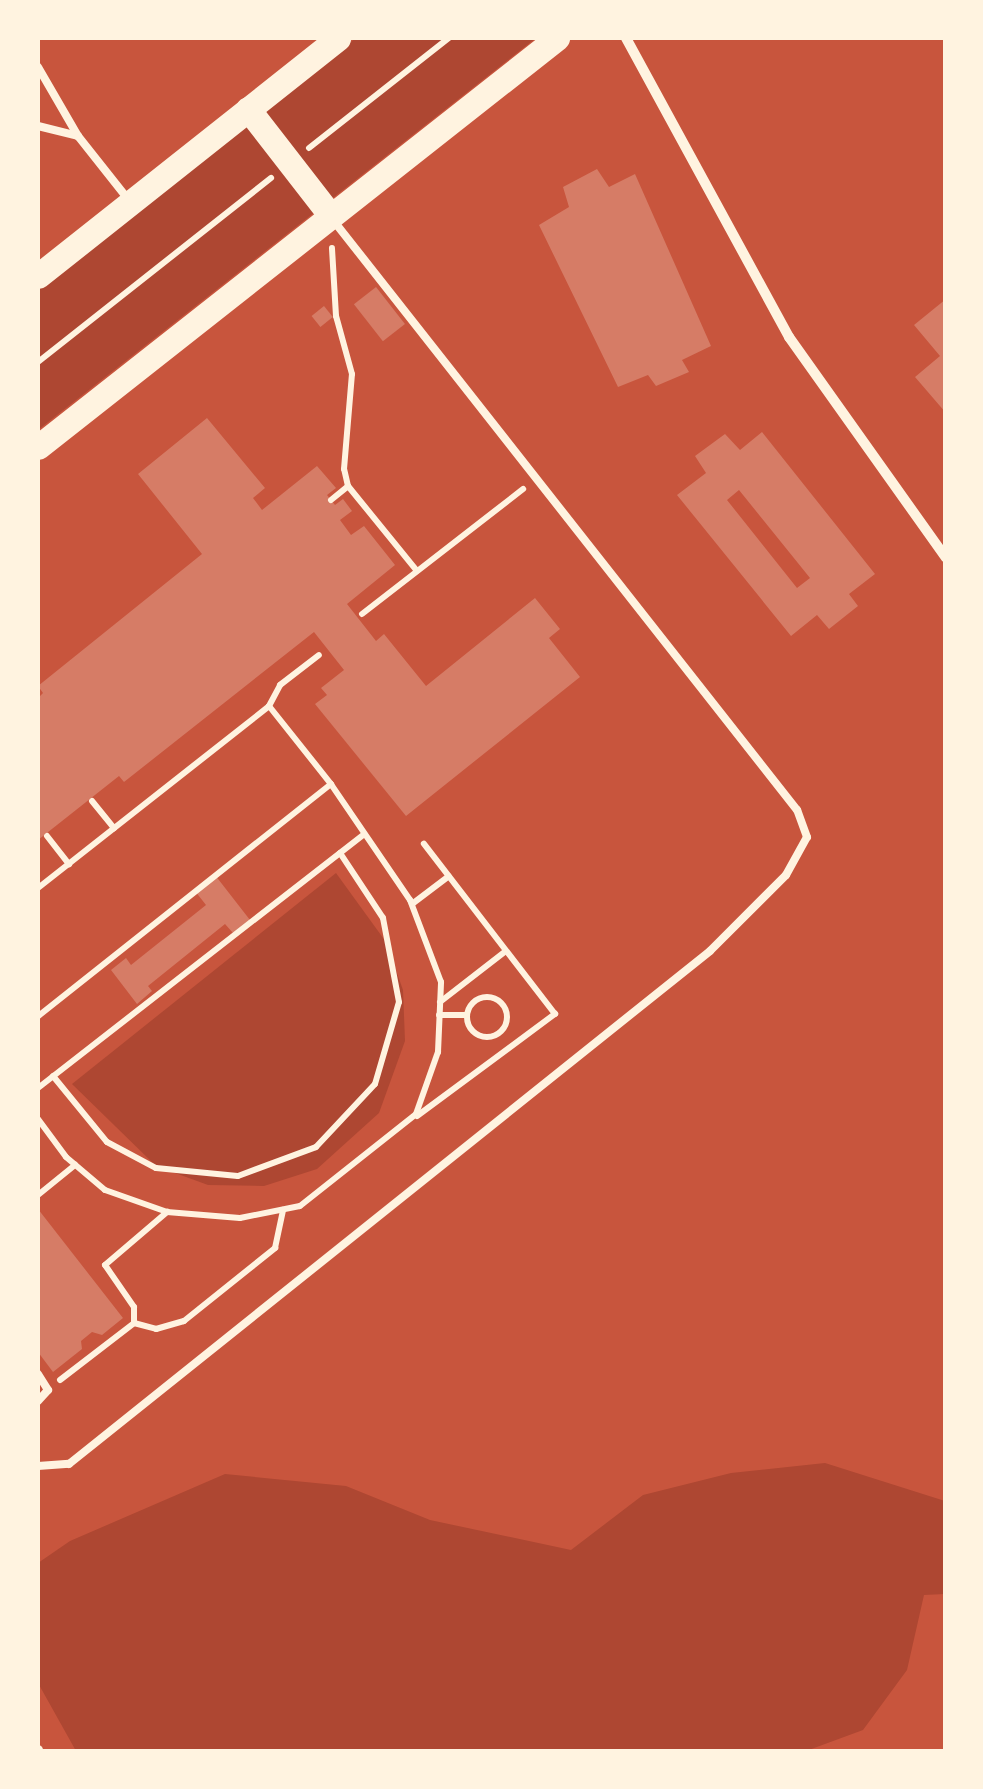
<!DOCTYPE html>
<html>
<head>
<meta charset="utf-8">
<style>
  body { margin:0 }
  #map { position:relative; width:983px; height:1789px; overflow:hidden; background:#c8553d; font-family:"DM Sans",sans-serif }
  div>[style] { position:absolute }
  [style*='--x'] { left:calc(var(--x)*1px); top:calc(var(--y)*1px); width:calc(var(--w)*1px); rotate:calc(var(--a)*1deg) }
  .green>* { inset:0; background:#ae4732 }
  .building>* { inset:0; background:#d67c66; transform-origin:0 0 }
  .path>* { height:6px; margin:-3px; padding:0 3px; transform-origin:3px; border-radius:3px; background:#fff3e0 }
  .path>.ring { margin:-3px; padding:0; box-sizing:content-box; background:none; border:6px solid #fff3e0; border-radius:50% }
  .service>* { height:8px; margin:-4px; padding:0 4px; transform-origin:4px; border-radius:4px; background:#fff3e0 }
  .minor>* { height:10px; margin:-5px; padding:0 5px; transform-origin:5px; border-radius:5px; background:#fff3e0 }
  .primary>* { height:25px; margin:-12.5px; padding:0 12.5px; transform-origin:12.5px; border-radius:12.5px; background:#fff3e0 }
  span { translate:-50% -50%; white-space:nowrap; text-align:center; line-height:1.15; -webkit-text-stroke:8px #fff3e0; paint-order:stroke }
  .frame { position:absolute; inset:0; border:40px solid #fff3e0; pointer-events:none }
</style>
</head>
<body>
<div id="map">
  <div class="green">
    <div style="clip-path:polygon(356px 38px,536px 38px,38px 430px,38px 288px)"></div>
    <div style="clip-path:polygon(336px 873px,386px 942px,403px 990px,405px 1041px,379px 1113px,317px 1169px,264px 1186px,208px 1185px,156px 1166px,72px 1084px)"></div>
    <div style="clip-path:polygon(825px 1463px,945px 1501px,945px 1594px,924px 1595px,907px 1670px,863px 1730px,806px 1751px,76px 1751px,38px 1683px,38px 1563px,70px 1541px,225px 1474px,346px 1486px,430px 1520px,571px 1550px,643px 1495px,731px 1473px)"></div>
  </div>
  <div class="building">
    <div style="clip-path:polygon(597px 169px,609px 187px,635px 174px,711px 346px,682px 360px,689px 372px,656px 386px,648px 375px,618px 387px,539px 225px,569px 207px,563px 187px)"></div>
    <div style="left:376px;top:287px;width:47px;height:28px;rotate:52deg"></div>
    <div style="clip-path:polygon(946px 299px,946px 413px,915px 377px,940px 356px,914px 325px)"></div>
    <div style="left:324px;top:306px;width:14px;height:16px;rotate:51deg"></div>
    <div style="clip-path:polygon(207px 418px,265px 488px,253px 498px,262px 510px,317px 466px,336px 488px,327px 495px,335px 505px,343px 499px,352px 511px,340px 520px,351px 535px,364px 526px,395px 565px,347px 604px,376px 641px,384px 634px,426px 686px,535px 598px,560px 629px,549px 638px,580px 677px,406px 816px,315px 704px,327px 695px,321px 688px,344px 670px,314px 632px,124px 782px,119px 776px,38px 840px,38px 698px,43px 693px,38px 686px,202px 554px,138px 474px)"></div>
    <div style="clip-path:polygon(evenodd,762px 432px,875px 574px,849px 594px,858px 606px,829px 629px,817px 615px,791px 636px,677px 495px,706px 473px,695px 456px,725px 434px,740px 450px,762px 432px,739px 490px,810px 578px,797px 588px,727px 500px,739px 490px)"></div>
    <div style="clip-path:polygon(215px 875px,250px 920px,233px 933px,225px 924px,148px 986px,152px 991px,137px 1004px,111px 970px,126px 958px,131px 965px,206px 905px,195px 891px)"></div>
    <div style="clip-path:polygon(38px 1209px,123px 1318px,102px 1335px,92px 1332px,81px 1341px,82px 1349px,53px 1372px,38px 1352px)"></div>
  </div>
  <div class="path">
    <div style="--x:309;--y:148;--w:178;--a:-38.2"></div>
    <div style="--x:38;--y:362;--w:297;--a:-38.3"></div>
    <div style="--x:348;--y:486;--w:109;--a:50.9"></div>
    <div style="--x:331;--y:500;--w:22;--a:-39"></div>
    <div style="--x:348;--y:486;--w:17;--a:-103"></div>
    <div style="--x:344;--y:469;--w:95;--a:-85.2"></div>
    <div style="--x:352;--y:374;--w:60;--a:-105.4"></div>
    <div style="--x:336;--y:316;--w:68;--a:-93.4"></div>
    <div style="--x:362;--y:614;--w:204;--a:-37.8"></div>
    <div style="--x:269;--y:706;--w:24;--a:-62"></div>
    <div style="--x:280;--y:685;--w:49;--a:-37.6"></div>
    <div style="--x:92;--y:801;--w:35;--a:51"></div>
    <div style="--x:47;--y:836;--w:36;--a:52"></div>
    <div style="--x:38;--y:888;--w:294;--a:-38.2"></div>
    <div style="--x:269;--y:706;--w:100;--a:51.5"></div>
    <div style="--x:331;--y:784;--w:374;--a:141.6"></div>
    <div style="--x:412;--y:904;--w:46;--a:-37.1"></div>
    <div class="ring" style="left:467px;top:997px;width:34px;height:34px"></div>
    <div style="--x:440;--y:1002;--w:83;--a:-37.7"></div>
    <div style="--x:439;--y:1015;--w:28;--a:0"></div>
    <div style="--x:53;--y:1076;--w:85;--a:50.7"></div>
    <div style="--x:107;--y:1142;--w:55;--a:28"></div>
    <div style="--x:156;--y:1168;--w:82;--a:5.6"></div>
    <div style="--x:238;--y:1176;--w:83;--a:-20.4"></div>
    <div style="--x:316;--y:1147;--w:86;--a:-46.9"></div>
    <div style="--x:375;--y:1084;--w:85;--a:-73.7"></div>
    <div style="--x:399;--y:1002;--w:86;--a:-100.8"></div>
    <div style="--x:383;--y:918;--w:78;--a:-123.5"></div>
    <div style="--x:38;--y:1088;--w:413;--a:-37.9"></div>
    <div style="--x:417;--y:1116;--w:172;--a:-36.5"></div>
    <div style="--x:555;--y:1014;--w:215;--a:-127.6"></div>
    <div style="--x:38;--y:1119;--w:47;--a:53.6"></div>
    <div style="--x:66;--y:1157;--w:51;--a:40.2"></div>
    <div style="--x:105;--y:1190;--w:66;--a:19.5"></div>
    <div style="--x:167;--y:1212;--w:73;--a:4.7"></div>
    <div style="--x:240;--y:1218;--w:61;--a:-11.3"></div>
    <div style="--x:300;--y:1206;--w:148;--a:-38.4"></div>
    <div style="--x:416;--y:1114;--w:66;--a:-70.5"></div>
    <div style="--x:438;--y:1052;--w:70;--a:-87.5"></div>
    <div style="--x:441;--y:982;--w:88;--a:-110.7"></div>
    <div style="--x:410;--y:900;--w:140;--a:-124.3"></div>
    <div style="--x:38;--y:1195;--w:48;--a:-39"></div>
    <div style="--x:134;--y:1323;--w:23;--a:15"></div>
    <div style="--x:156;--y:1329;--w:29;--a:-16"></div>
    <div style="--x:184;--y:1321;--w:117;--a:-38.7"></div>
    <div style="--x:275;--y:1248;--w:39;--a:-78"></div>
    <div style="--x:60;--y:1380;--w:93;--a:-37.6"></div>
    <div style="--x:134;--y:1323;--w:16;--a:-90"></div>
    <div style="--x:134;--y:1307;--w:51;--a:-124.6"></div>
    <div style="--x:105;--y:1265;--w:82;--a:-40.5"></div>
  </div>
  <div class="service">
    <div style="--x:38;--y:67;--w:80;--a:59.9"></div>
    <div style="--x:78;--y:136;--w:80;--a:51.6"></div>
    <div style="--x:38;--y:126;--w:41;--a:14"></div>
    <div style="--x:38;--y:1374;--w:19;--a:58"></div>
    <div style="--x:48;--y:1390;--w:15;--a:132"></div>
    <div style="--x:38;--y:1466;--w:31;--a:-4"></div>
    <div style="--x:69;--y:1464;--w:821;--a:-38.67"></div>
    <div style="--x:710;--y:951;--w:107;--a:-45"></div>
    <div style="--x:786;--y:875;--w:43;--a:-61.1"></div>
    <div style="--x:807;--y:837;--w:29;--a:-110"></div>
    <div style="--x:797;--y:810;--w:751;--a:-128.18"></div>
  </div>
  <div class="minor">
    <div style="--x:626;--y:38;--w:341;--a:61.4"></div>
    <div style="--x:789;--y:337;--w:271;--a:54.6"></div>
    <div style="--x:38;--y:1750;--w:2;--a:90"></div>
  </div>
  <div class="primary">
    <div style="--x:248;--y:109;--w:135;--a:52.2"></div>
    <div style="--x:38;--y:276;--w:383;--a:-38.4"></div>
    <div style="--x:38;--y:447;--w:661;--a:-38.24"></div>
  </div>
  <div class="frame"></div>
</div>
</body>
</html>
